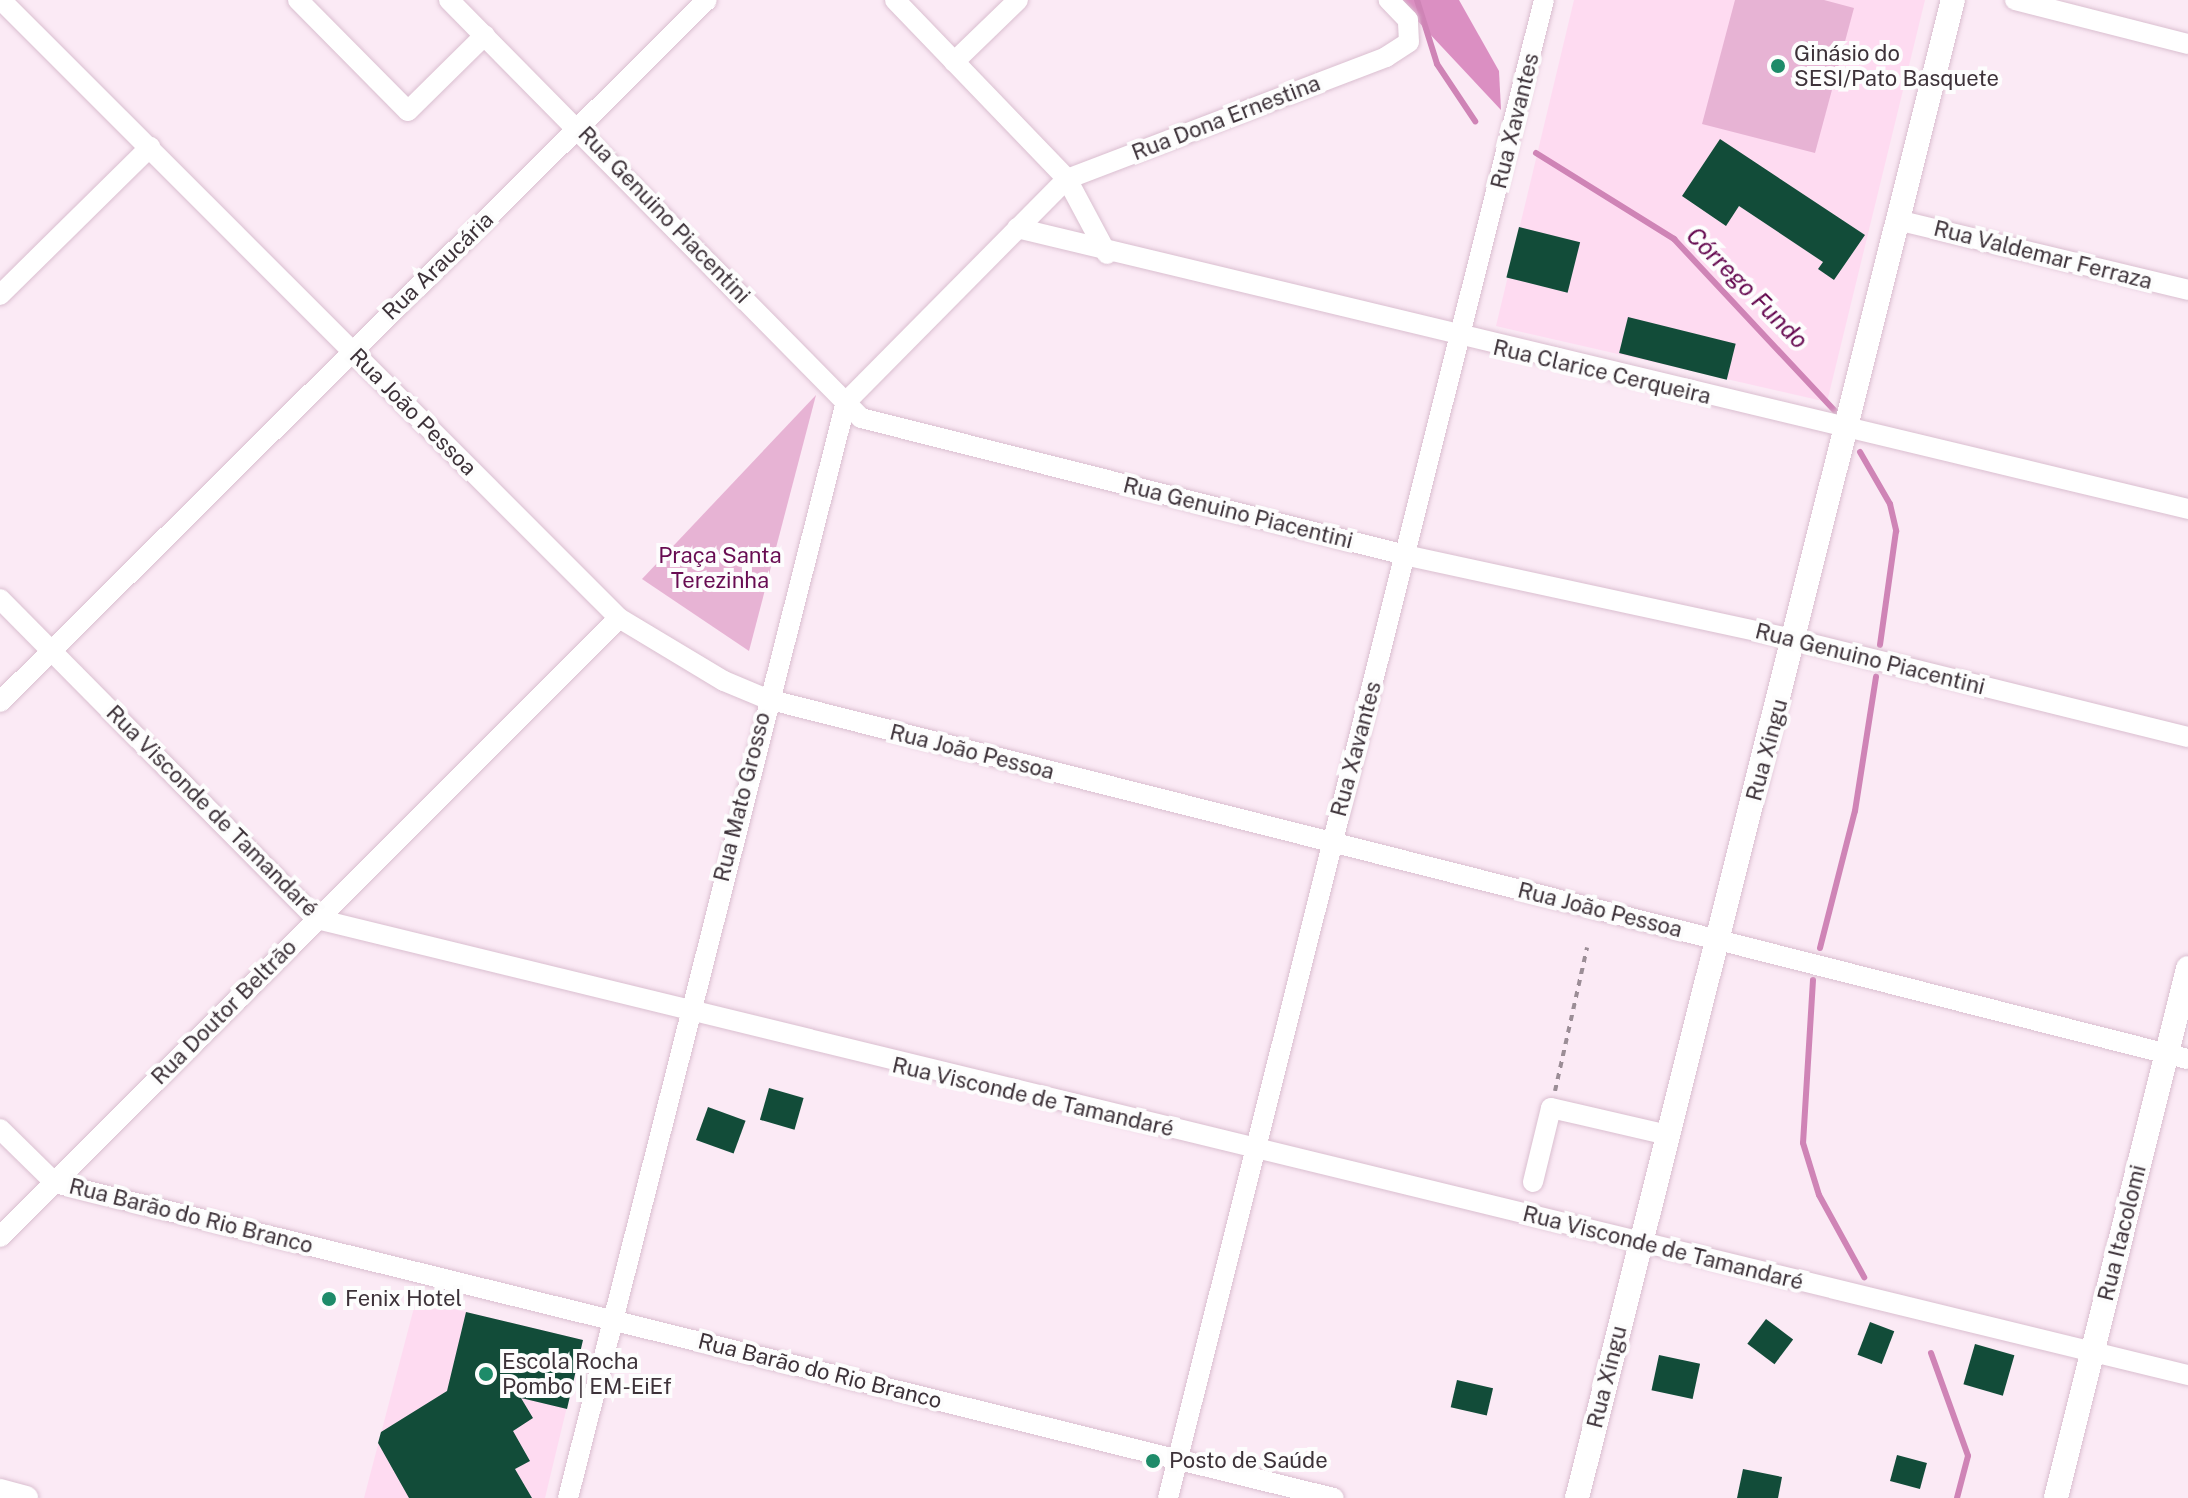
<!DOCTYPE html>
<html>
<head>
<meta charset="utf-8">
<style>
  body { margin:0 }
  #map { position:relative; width:2188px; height:1498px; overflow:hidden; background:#fbeaf5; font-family:"Public Sans",sans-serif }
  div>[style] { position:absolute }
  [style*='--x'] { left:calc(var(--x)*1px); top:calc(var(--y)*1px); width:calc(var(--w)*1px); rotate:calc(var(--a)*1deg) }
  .built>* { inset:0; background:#fedbf1 }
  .green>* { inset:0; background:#e7b3d4 }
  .forest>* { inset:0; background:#db8fc2 }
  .stream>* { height:6px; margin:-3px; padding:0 3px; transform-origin:3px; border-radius:3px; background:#cf84b6 }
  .building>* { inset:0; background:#124c39; transform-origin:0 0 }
  .path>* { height:4px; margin-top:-2px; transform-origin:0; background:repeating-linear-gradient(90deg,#9b8d96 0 6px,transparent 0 12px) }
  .roads { filter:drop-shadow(0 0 2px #dabfd0) drop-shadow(0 0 2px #dabfd0) }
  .minor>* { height:20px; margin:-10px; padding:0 10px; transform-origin:10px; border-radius:10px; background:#fff }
  .tertiary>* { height:24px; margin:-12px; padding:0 12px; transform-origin:12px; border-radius:12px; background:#fff }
  .dots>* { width:22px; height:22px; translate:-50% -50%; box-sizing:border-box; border:4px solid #fdfdfd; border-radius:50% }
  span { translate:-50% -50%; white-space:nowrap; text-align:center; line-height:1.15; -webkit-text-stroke:8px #fdfdfd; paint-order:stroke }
  .poi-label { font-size:22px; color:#3d3239 }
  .left { translate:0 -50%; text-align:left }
  .street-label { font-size:22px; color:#3d3239 }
  .park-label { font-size:22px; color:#680c52 }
  .water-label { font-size:24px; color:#650950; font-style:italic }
</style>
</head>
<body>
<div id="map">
  <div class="built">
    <div style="clip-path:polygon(1574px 0,1925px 0,1827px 402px,1496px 326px)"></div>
    <div style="clip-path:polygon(416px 1300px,583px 1340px,545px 1498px,364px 1498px)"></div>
  </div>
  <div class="green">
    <div style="clip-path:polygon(1735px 0,1824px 0,1854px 8px,1815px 153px,1702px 124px)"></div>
    <div style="clip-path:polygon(816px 395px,749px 651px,642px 579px)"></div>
  </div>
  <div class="forest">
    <div style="clip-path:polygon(1398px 0,1459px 0,1499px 71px,1501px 110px)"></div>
  </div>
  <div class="stream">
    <div style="--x:1417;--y:0;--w:67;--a:72.6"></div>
    <div style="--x:1437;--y:64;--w:69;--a:56.3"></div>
    <div style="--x:1536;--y:153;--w:163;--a:31.9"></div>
    <div style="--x:1674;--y:239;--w:238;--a:46.9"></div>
    <div style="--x:1860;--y:452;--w:60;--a:60"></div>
    <div style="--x:1890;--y:504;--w:28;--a:77"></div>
    <div style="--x:1896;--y:531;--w:115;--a:98"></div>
    <div style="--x:1820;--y:948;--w:141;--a:-75.7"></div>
    <div style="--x:1855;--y:811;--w:136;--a:-81.1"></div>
    <div style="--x:1813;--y:980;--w:163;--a:93.5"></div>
    <div style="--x:1803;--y:1143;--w:54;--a:72.9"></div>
    <div style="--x:1819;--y:1195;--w:94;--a:61.2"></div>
    <div style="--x:1931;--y:1353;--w:109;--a:70.2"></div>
    <div style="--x:1968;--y:1456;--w:43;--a:104.7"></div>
  </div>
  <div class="building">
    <div style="clip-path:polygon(1720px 139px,1865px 235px,1834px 280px,1818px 269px,1823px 262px,1739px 206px,1726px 226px,1682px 196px)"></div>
    <div style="left:1519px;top:227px;width:63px;height:52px;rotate:14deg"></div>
    <div style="left:1628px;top:317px;width:111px;height:37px;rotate:14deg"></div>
    <div style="left:769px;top:1088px;width:36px;height:33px;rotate:16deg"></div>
    <div style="left:708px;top:1107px;width:40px;height:35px;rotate:20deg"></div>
    <div style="clip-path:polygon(466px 1312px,583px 1340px,567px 1409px,521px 1398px,533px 1418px,513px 1431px,530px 1461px,515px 1469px,532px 1498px,409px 1498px,378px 1443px,381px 1432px,447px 1391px)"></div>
    <div style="left:1766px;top:1319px;width:34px;height:31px;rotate:37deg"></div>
    <div style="left:1870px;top:1322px;width:26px;height:35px;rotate:21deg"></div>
    <div style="left:1975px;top:1344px;width:41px;height:42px;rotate:16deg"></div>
    <div style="left:1659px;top:1355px;width:42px;height:36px;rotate:12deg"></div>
    <div style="left:1457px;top:1380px;width:37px;height:28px;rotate:13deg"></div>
    <div style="left:1897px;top:1455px;width:31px;height:27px;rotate:15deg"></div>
    <div style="clip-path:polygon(1743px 1469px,1782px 1477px,1778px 1498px,1737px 1498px)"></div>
  </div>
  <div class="path">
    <div style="--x:1555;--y:1091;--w:147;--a:-77.4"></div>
  </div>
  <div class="roads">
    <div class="minor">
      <div style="--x:1;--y:0;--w:874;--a:45"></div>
      <div style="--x:619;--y:618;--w:122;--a:31"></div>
      <div style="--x:724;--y:681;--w:47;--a:22.7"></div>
      <div style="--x:767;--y:699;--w:1466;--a:14.22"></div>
      <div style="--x:298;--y:0;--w:156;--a:45.3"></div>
      <div style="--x:408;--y:111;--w:108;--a:-44.6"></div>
      <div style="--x:449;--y:0;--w:587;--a:45.41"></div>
      <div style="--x:861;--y:418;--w:565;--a:14.13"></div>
      <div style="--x:1409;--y:556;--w:396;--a:12.2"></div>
      <div style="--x:1796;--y:640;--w:404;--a:13.9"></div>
      <div style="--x:895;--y:0;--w:248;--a:46.1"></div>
      <div style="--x:1067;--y:179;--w:85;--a:61.9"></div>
      <div style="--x:2015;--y:0;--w:179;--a:14.3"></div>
      <div style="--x:954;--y:62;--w:89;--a:-44.1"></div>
      <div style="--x:1897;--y:220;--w:299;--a:13.5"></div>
      <div style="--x:1017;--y:228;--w:1204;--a:13.49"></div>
      <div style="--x:0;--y:295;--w:211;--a:-44.6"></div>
      <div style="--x:0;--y:599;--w:450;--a:45.3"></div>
      <div style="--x:317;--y:919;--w:1926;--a:13.7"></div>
      <div style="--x:0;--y:702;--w:996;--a:-44.8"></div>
      <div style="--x:0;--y:1129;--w:77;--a:44.5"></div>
      <div style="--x:55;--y:1183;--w:1317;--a:13.84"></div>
      <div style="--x:1533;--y:1182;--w:76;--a:-76.3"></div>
      <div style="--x:1551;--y:1108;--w:120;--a:13"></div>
      <div style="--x:0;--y:1237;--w:875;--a:-45"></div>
      <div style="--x:568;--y:1498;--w:1131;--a:-75.77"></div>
      <div style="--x:846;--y:402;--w:314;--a:-45.3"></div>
      <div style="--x:1067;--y:179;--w:342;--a:-20.9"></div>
      <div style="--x:1386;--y:57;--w:27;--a:-33"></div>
      <div style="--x:1409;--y:42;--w:22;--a:-93"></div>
      <div style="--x:1408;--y:20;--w:28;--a:-134"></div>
      <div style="--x:1168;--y:1498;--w:1544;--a:-75.91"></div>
    </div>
    <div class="tertiary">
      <div style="--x:0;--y:1491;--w:27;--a:15"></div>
      <div style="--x:1577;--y:1498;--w:1544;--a:-75.91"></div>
      <div style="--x:2056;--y:1498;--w:546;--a:-76.01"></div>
    </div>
  </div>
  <div class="dots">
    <div style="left:1778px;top:66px;background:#1e8b69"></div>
    <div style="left:329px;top:1299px;background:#1e8b69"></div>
    <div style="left:486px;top:1374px;background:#1e8b69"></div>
    <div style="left:1153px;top:1461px;background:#1e8b69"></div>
  </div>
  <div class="poi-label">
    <span class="left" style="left:1794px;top:66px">Ginásio do<br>SESI/Pato Basquete</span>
    <span class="left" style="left:345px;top:1299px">Fenix Hotel</span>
    <span class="left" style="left:502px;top:1374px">Escola Rocha<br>Pombo | EM-EiEf</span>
    <span class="left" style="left:1169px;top:1461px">Posto de Saúde</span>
  </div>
  <div class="street-label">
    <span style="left:1226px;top:118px;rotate:-21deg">Rua Dona Ernestina</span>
    <span style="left:1515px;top:121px;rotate:-76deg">Rua Xavantes</span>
    <span style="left:664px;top:215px;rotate:46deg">Rua Genuino Piacentini</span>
    <span style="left:2043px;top:255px;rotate:14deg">Rua Valdemar Ferraza</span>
    <span style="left:438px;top:266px;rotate:-44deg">Rua Araucária</span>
    <span style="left:1602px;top:372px;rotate:13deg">Rua Clarice Cerqueira</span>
    <span style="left:413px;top:412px;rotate:45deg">Rua João Pessoa</span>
    <span style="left:1238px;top:513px;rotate:14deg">Rua Genuino Piacentini</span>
    <span style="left:1870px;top:659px;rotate:14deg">Rua Genuino Piacentini</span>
    <span style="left:1356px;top:749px;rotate:-75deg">Rua Xavantes</span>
    <span style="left:1767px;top:750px;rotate:-75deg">Rua Xingu</span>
    <span style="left:972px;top:752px;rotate:14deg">Rua João Pessoa</span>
    <span style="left:742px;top:797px;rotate:-76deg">Rua Mato Grosso</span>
    <span style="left:212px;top:811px;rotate:45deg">Rua Visconde de Tamandaré</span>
    <span style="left:1600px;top:910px;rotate:14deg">Rua João Pessoa</span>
    <span style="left:224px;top:1012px;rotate:-45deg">Rua Doutor Beltrão</span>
    <span style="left:1033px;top:1097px;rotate:13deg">Rua Visconde de Tamandaré</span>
    <span style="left:191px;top:1216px;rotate:14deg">Rua Barão do Rio Branco</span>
    <span style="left:2122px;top:1233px;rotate:-76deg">Rua Itacolomi</span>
    <span style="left:1663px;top:1248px;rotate:14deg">Rua Visconde de Tamandaré</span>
    <span style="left:820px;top:1371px;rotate:14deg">Rua Barão do Rio Branco</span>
    <span style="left:1607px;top:1377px;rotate:-76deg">Rua Xingu</span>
  </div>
  <div class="park-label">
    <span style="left:720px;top:568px">Praça Santa<br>Terezinha</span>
  </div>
  <div class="water-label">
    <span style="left:1747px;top:288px;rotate:45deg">Córrego Fundo</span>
  </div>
</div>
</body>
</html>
